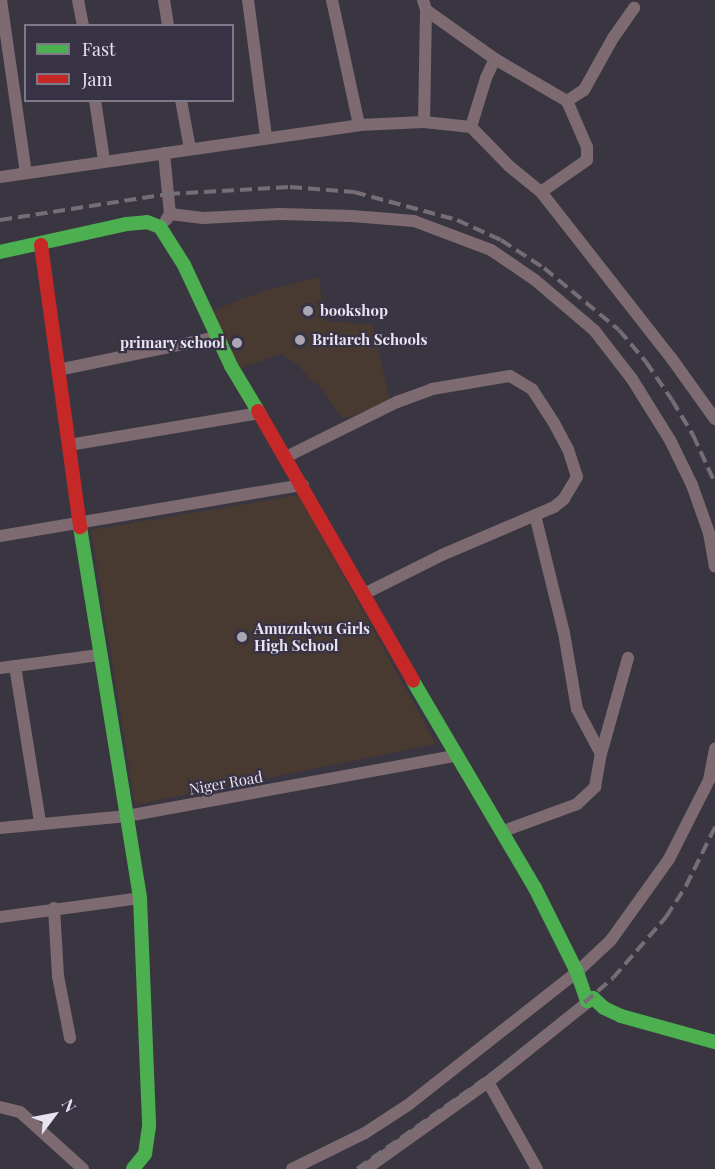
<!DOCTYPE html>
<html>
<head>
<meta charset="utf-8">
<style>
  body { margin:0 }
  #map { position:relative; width:715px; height:1169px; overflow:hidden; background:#393641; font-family:"Playfair Display",serif }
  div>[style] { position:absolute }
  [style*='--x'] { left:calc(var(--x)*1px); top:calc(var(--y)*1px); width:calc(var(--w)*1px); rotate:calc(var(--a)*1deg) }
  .education>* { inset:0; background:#483931 }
  .street>* { height:12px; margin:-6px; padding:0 6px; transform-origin:6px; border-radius:6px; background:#7d6b71 }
  .fast>* { height:14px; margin:-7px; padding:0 7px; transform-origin:7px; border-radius:7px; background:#4caf50 }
  .jam>* { height:14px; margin:-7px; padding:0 7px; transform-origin:7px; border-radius:7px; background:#c62828 }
  .rail>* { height:4px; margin-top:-2px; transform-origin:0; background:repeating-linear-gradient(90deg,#766d75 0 12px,transparent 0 18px) }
  .dots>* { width:16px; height:16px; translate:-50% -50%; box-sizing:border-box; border:3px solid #383245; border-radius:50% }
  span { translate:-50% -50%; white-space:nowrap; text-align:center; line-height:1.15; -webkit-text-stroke:4.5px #383245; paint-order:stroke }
  .poi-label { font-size:15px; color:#e7e3f0; font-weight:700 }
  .left { translate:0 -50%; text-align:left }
  .right { translate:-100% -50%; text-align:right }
  .street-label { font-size:15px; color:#e7e3f0 }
  .legend { position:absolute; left:24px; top:24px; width:210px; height:78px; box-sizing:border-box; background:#383245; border:2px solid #7e7989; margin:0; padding:8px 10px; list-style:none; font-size:18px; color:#e7e3f0 }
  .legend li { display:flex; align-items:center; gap:12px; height:30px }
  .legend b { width:30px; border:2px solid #7e7989 }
  .north { position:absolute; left:24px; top:1085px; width:60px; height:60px; -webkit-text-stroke:4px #383245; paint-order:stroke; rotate:58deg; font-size:16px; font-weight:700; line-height:24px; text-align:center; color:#e7e3f0 }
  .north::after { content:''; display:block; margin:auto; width:21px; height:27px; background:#e7e3f0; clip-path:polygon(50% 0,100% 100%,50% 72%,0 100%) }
</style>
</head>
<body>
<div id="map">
  <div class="education">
    <div style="clip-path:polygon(319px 277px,324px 321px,373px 325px,390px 401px,351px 417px,341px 417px,318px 384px,312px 382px,299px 366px,281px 354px,238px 369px,211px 311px,266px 290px)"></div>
    <div style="clip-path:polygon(299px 495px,436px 744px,135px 805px,91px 530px)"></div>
  </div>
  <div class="street">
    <div style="--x:1;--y:0;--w:175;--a:81.8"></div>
    <div style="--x:78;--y:0;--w:26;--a:79"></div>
    <div style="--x:164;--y:0;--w:26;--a:81"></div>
    <div style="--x:248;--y:0;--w:138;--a:82.5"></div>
    <div style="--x:332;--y:0;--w:128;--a:77.8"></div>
    <div style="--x:423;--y:0;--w:10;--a:73"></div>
    <div style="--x:426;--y:10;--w:112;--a:91"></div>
    <div style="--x:426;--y:10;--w:85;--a:35.4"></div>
    <div style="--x:95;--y:100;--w:61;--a:81.5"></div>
    <div style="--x:181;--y:100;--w:50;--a:79.6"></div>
    <div style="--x:567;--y:101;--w:20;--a:-33"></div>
    <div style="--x:584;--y:90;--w:60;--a:-60.9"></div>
    <div style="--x:613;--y:38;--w:37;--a:-55"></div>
    <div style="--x:471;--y:127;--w:51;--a:-73"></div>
    <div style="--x:486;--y:78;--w:21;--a:-65"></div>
    <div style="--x:495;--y:59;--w:83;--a:30.3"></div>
    <div style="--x:567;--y:101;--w:50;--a:66.5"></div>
    <div style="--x:587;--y:147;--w:13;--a:90"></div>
    <div style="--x:587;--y:160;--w:56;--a:145.2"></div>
    <div style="--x:164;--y:153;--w:61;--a:84.4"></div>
    <div style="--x:170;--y:214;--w:7;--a:124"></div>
    <div style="--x:0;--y:177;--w:363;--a:-8.2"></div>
    <div style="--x:359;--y:125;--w:65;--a:-2.6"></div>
    <div style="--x:424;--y:122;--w:47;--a:6.1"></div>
    <div style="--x:471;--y:127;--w:54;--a:45.7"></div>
    <div style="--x:509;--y:166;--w:41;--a:39.1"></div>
    <div style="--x:541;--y:192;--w:212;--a:51.9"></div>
    <div style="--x:672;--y:359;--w:74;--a:54.4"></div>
    <div style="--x:170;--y:214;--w:33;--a:7"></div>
    <div style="--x:203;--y:218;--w:77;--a:-3"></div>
    <div style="--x:280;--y:214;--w:72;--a:1.6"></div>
    <div style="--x:352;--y:216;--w:62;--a:4.6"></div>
    <div style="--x:414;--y:221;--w:82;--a:20.6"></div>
    <div style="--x:491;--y:250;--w:53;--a:34.3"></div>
    <div style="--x:535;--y:280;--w:77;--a:40.3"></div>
    <div style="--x:594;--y:330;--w:62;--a:52.2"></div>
    <div style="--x:632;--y:379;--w:72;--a:58.1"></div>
    <div style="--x:670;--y:440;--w:50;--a:63.9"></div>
    <div style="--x:692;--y:485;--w:51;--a:70.5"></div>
    <div style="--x:709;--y:533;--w:34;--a:80"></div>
    <div style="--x:58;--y:370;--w:162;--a:-11.7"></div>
    <div style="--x:69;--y:445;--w:194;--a:-9.5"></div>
    <div style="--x:286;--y:457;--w:124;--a:-26.4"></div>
    <div style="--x:397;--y:402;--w:37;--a:-20"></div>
    <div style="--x:432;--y:389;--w:79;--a:-9.5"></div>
    <div style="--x:510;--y:376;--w:26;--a:31"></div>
    <div style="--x:532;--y:389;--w:40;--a:57.1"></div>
    <div style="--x:554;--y:423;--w:30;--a:62"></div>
    <div style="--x:568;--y:449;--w:29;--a:72"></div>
    <div style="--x:577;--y:477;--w:26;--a:121"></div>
    <div style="--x:564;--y:499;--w:13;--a:141"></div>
    <div style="--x:554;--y:507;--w:122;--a:156.8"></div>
    <div style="--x:442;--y:555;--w:87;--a:153.4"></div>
    <div style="--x:535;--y:515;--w:122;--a:76.2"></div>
    <div style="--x:564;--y:633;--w:77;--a:80.3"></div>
    <div style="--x:577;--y:709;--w:51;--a:61.9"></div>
    <div style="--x:0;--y:536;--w:307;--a:-9.6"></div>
    <div style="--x:15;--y:666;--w:158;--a:80.9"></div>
    <div style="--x:0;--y:668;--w:100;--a:-7.5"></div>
    <div style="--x:0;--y:828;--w:128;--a:-5.4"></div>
    <div style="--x:127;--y:816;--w:333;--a:-10.4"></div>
    <div style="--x:501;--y:832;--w:81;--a:-20.2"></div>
    <div style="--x:577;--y:804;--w:25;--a:-43"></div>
    <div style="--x:595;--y:787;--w:34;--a:-80"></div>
    <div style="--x:601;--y:754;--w:100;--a:-74.3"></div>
    <div style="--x:54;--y:908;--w:68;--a:86.6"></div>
    <div style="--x:58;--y:976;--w:63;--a:79"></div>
    <div style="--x:0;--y:917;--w:141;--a:-7.7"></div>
    <div style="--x:488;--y:1082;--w:100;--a:60.6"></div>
    <div style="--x:0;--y:1107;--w:21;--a:14"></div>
    <div style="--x:20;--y:1112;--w:85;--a:42.1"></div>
    <div style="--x:292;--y:1169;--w:81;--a:-26.3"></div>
    <div style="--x:365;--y:1133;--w:51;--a:-33.1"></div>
    <div style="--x:408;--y:1105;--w:215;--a:-38.2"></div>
    <div style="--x:577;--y:972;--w:47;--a:-43.3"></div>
    <div style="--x:611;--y:940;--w:100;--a:-54.4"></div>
    <div style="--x:669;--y:859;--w:89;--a:-63.1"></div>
    <div style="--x:709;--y:780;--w:32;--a:-79"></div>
    <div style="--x:366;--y:1169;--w:150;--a:-35.5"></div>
    <div style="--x:488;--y:1082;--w:134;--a:-38.7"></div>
  </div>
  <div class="fast">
    <div style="--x:0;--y:252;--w:129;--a:-12.5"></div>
    <div style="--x:126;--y:224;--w:21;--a:-5"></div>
    <div style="--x:147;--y:222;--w:14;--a:21"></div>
    <div style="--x:160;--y:227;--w:45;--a:57.7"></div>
    <div style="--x:184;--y:265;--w:111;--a:65"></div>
    <div style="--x:231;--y:366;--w:52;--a:59"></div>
    <div style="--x:80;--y:527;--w:376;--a:80.8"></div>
    <div style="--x:140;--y:898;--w:228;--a:87.7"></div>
    <div style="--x:149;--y:1126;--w:28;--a:98"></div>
    <div style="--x:145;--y:1154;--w:19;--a:129"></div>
    <div style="--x:413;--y:681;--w:240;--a:59.5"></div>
    <div style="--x:535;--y:888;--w:94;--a:63.4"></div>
    <div style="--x:577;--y:972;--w:31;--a:71"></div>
    <div style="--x:587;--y:1001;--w:7;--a:-27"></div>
    <div style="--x:593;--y:998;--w:15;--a:42"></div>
    <div style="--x:604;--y:1008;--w:19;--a:25"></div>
    <div style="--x:621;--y:1016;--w:98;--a:15.5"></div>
  </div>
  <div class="jam">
    <div style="--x:41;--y:245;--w:285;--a:82.1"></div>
    <div style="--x:258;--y:411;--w:311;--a:60.1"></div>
  </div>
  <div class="rail">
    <div style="--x:0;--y:220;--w:170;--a:-8.8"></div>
    <div style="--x:168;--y:194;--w:122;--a:-3.3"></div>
    <div style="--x:290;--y:187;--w:64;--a:4.5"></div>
    <div style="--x:354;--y:192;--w:107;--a:15.2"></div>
    <div style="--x:457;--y:220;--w:48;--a:24.4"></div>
    <div style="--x:501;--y:240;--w:51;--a:33.1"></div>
    <div style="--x:544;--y:268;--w:97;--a:39.6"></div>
    <div style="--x:619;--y:330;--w:42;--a:49.8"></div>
    <div style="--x:646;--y:362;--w:46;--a:55.6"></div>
    <div style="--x:672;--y:400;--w:41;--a:59"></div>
    <div style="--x:693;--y:435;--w:53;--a:65.4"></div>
    <div style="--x:357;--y:1169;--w:228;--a:-35.2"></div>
    <div style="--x:543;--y:1038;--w:92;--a:-40.6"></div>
    <div style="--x:613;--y:978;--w:81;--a:-49"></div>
    <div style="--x:666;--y:917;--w:37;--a:-57"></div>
    <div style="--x:686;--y:886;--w:66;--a:-63.8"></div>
  </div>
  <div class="dots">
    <div style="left:308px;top:311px;background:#aaa6b3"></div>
    <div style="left:300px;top:340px;background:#aaa6b3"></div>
    <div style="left:237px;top:343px;background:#aaa6b3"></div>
    <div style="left:242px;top:637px;background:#aaa6b3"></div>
  </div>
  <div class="poi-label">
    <span class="left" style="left:320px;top:311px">bookshop</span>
    <span class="left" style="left:312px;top:340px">Britarch Schools</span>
    <span class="right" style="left:225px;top:343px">primary school</span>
    <span class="left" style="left:254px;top:637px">Amuzukwu Girls<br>High School</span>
  </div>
  <div class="street-label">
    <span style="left:226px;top:783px;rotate:-10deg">Niger Road</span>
  </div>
  <ul class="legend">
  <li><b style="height:8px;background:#4caf50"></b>Fast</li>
  <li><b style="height:8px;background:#c62828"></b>Jam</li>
  </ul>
  <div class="north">N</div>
</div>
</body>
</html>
